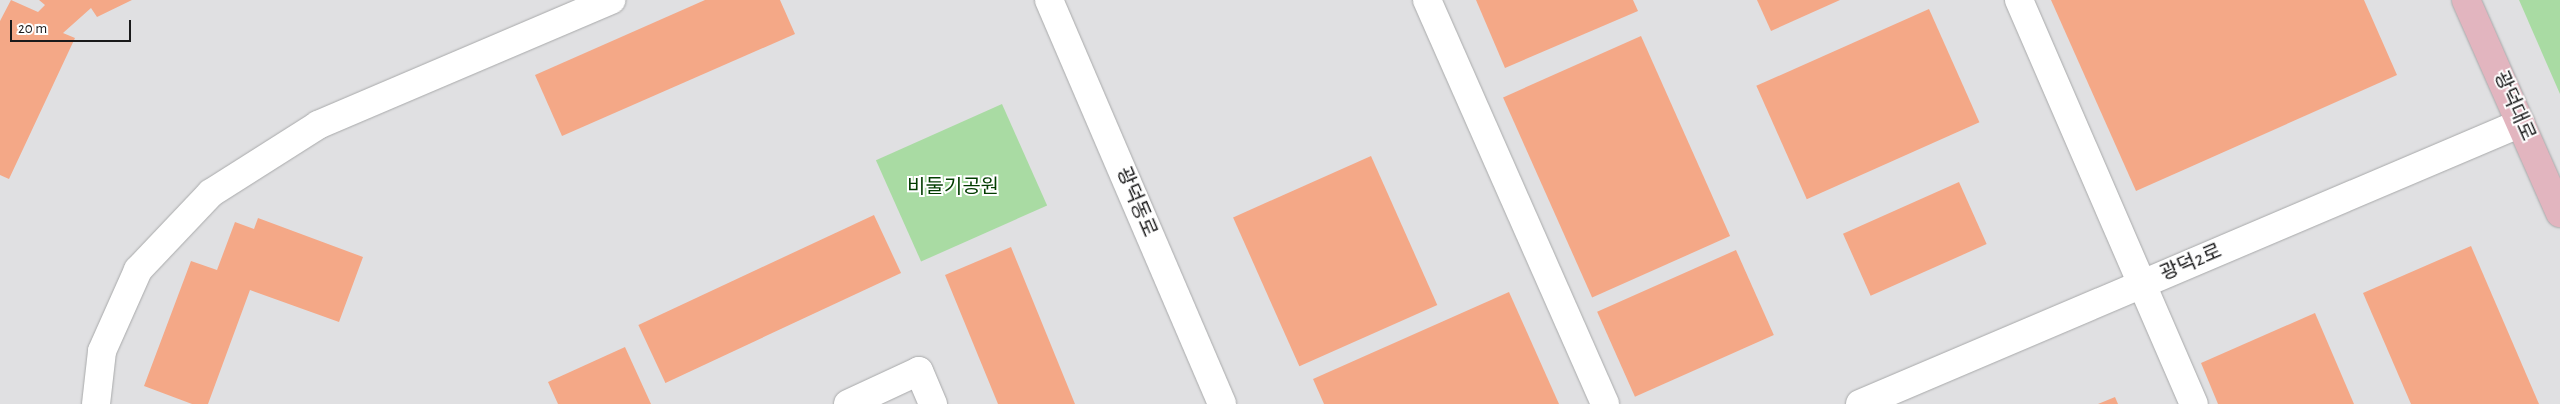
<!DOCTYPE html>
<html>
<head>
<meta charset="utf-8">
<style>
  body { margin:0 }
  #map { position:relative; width:2560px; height:404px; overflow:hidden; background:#e0e0e2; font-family:"Alegreya Sans","Noto Sans KR",sans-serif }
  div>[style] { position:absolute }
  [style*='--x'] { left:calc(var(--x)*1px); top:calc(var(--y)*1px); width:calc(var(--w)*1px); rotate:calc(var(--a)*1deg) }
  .green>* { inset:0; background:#a9dba3; transform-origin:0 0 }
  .building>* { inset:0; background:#f4a887; transform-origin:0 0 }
  .roads { filter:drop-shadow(0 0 1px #a8a9aa) drop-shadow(0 0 1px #a8a9aa) }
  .minor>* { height:28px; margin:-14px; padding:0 14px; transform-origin:14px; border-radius:14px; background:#fff }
  .major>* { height:28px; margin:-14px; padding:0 14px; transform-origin:14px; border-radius:14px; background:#e2b5bf }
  span { translate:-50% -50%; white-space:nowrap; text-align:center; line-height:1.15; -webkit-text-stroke:4px #fff; paint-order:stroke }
  .street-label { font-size:20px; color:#1a1a1b }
  .park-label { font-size:20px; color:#023d00 }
  .scale { position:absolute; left:10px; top:20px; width:121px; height:22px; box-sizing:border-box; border:2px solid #1a1a1b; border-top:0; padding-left:6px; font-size:15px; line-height:18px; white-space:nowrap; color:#1a1a1b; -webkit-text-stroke:4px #fff; paint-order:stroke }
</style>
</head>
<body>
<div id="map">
  <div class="green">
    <div style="clip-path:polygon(2519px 0,2560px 0,2560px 94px)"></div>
    <div style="left:1002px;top:104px;width:111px;height:138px;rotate:66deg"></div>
  </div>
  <div class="building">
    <div style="clip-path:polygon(11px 0,38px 12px,45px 5px,39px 0,132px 0,97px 17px,91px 8px,63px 33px,75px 38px,9px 179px,0 175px,0 21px)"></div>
    <div style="clip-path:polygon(705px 0,780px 0,795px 34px,562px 136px,535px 75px)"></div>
    <div style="clip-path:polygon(1476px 0,1633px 0,1638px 11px,1505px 68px)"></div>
    <div style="clip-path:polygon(1757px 0,1840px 0,1771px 31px)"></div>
    <div style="clip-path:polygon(2051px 0,2364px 0,2397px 75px,2136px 191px)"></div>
    <div style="left:1929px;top:9px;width:124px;height:189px;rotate:66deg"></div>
    <div style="left:1641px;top:36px;width:219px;height:151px;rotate:66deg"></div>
    <div style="left:1371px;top:156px;width:163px;height:151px;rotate:66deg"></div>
    <div style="left:1959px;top:182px;width:68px;height:127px;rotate:66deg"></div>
    <div style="left:874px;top:215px;width:64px;height:260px;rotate:65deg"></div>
    <div style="clip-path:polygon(258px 218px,363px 257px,339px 322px,250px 290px,208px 404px,192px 404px,144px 386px,191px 261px,217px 270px,235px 222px,254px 229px)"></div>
    <div style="clip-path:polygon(2471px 246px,2539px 404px,2411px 404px,2363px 293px)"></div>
    <div style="clip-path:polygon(1011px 247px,1075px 404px,998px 404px,945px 275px)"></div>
    <div style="left:1736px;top:250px;width:93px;height:152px;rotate:66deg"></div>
    <div style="clip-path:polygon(1509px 292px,1559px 404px,1324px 404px,1313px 379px)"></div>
    <div style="clip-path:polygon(2315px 313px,2354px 404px,2218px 404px,2201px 363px)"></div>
    <div style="clip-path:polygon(625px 347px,651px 404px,558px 404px,548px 382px)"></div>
    <div style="clip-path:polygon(2115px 397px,2118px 404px,2098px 404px)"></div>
  </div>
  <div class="roads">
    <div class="minor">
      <div style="--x:1049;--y:0;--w:439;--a:66.8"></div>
      <div style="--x:1427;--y:0;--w:441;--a:66.2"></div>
      <div style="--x:2019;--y:0;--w:440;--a:66.6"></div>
      <div style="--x:96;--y:404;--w:53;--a:-83.5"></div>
      <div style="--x:102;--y:351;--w:89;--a:-66"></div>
      <div style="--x:138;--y:270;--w:106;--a:-46.5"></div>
      <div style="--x:211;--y:193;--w:127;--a:-32.4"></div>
      <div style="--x:318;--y:125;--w:319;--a:-23.1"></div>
      <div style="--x:848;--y:404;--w:78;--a:-24.9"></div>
      <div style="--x:919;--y:371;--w:36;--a:67"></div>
      <div style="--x:1860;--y:404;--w:718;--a:-23.03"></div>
    </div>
    <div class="major">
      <div style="--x:2466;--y:0;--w:233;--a:66.2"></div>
    </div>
  </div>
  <div class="street-label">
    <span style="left:2514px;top:106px;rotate:66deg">광덕대로</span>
    <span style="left:1136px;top:202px;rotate:67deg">광덕동로</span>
    <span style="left:2191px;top:263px;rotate:-23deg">광덕2로</span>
  </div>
  <div class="park-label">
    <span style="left:953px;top:187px">비둘기공원</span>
  </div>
  <div class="scale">20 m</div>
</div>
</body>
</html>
